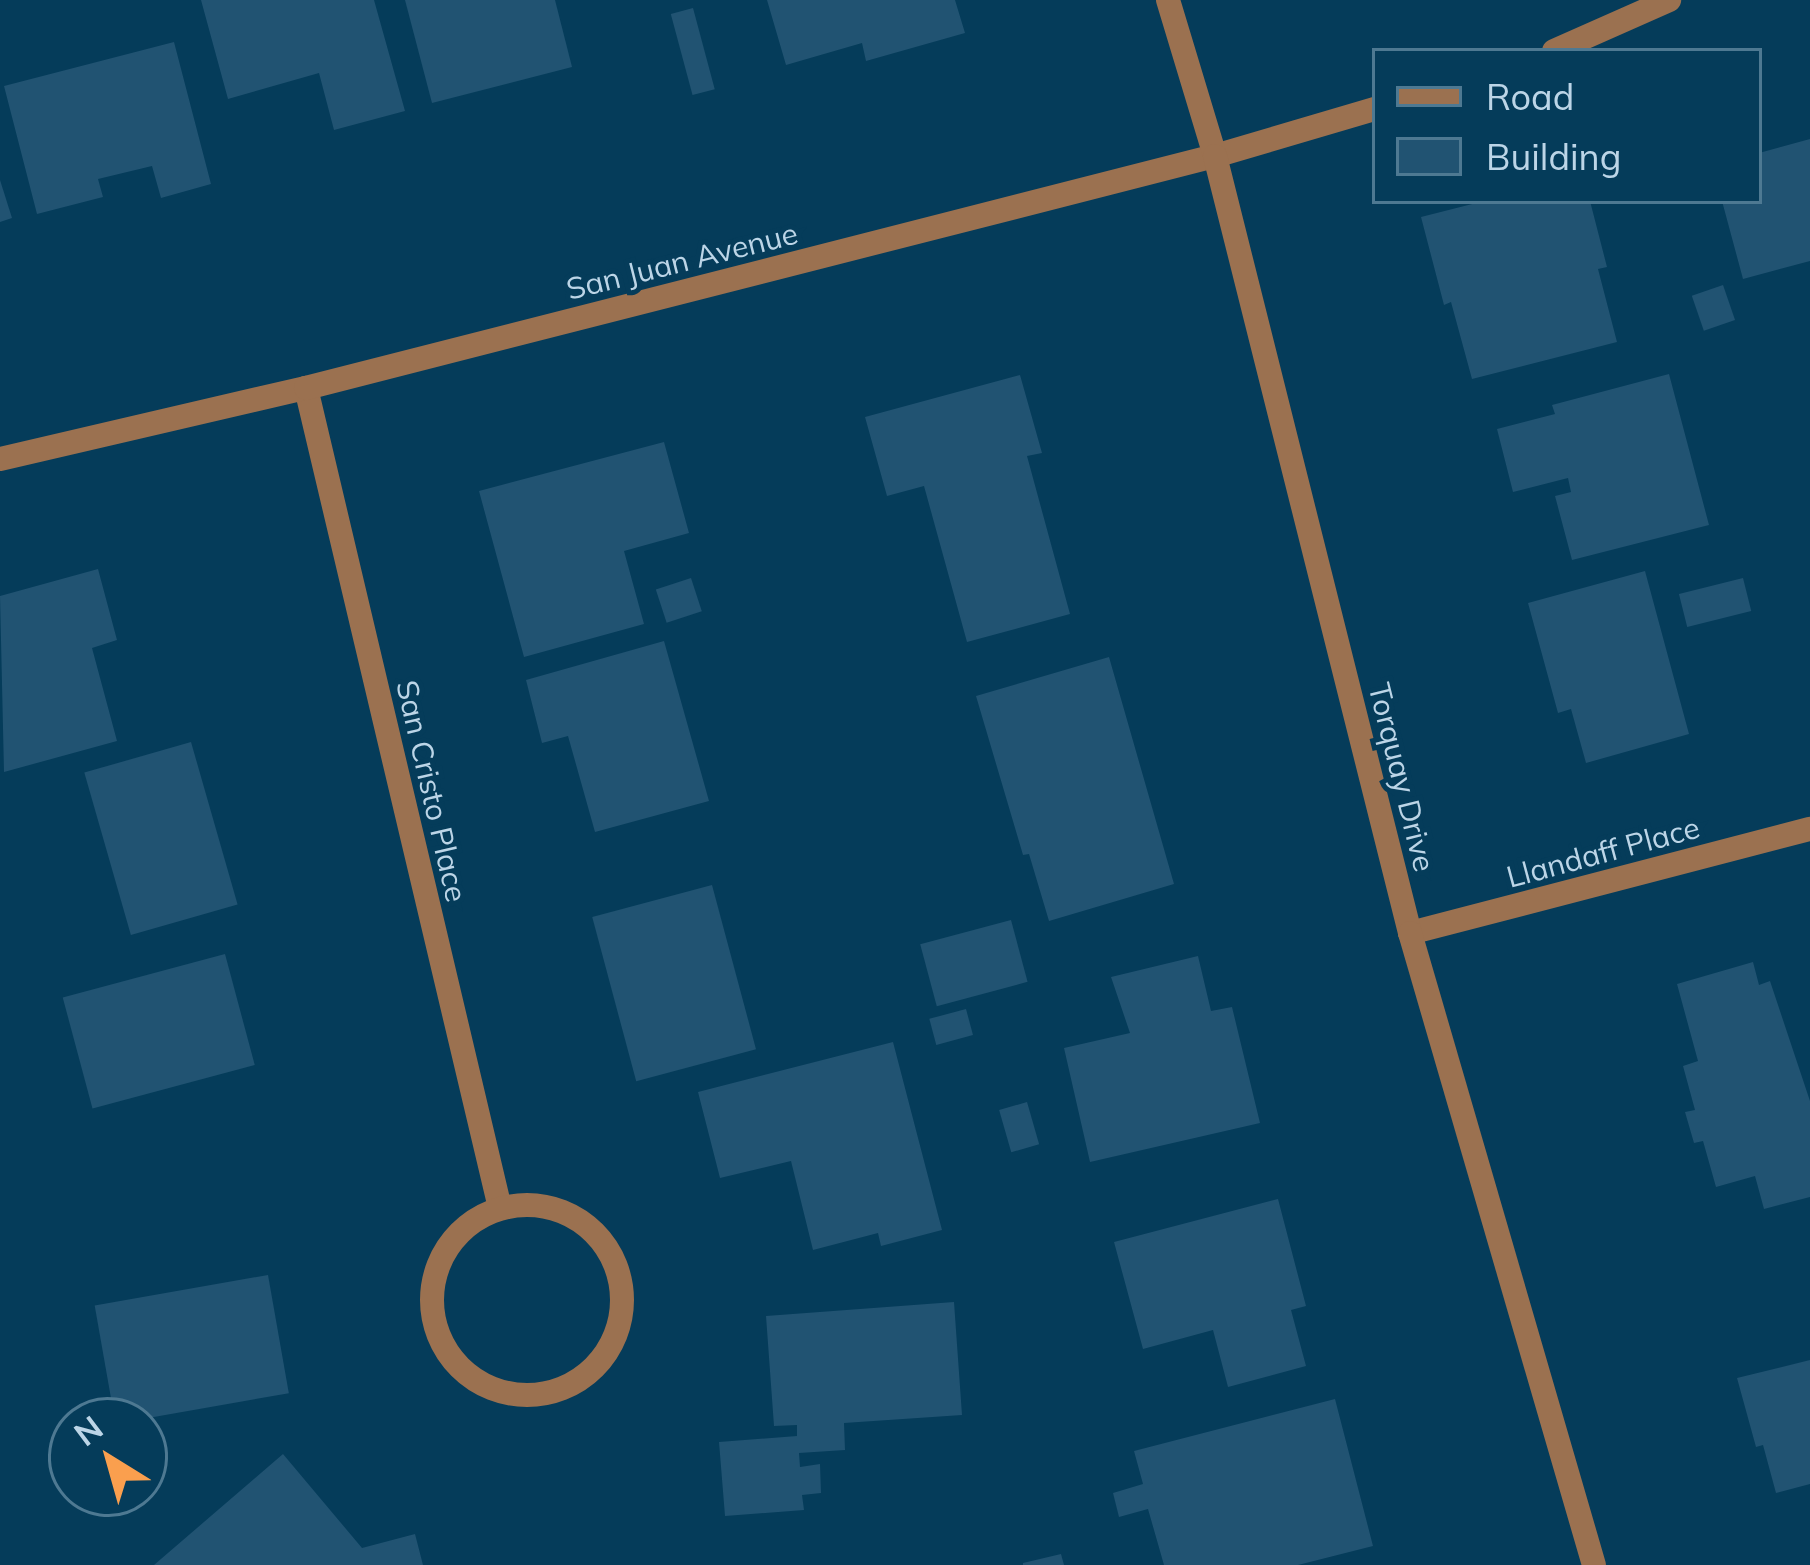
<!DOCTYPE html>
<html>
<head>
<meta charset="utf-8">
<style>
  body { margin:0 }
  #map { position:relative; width:1810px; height:1565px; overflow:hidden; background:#053c5a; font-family:Mulish,sans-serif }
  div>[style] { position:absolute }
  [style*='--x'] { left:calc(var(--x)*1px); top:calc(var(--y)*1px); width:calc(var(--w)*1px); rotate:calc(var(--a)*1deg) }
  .building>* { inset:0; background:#215372; transform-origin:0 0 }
  .minor>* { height:24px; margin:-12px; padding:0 12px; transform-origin:12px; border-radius:12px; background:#9b7150 }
  .minor>.ring { margin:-12px; padding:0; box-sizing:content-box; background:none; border:24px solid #9b7150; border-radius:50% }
  .tertiary>* { height:24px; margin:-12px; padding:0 12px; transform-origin:12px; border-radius:12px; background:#9b7150 }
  span { translate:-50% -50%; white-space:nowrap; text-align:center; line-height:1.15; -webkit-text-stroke:10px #053c5a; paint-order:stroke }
  .street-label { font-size:30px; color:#bcd5e7 }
  .legend { position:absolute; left:1372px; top:48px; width:390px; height:156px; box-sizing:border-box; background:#053c5a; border:3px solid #4e7992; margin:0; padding:15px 21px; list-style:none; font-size:36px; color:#bcd5e7 }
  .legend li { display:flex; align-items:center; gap:24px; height:60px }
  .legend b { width:60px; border:3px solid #4e7992 }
  .north { position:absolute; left:48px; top:1397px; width:120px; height:120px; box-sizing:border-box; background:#053c5a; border:3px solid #4e7992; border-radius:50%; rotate:323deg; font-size:33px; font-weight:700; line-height:48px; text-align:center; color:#bcd5e7 }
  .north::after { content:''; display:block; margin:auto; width:42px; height:54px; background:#fa9f4e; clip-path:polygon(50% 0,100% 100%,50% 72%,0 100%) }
</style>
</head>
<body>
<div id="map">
  <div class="building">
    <div style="clip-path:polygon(201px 0,374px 0,405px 111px,334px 130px,319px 73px,228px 99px)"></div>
    <div style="clip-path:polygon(405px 0,555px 0,572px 67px,432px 103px)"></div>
    <div style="clip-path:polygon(767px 0,955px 0,965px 33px,866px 61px,862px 43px,786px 65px)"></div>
    <div style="left:693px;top:8px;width:84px;height:23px;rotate:75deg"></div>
    <div style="clip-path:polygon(174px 42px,211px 184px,161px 198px,152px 166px,98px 179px,103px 197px,37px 214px,4px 86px)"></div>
    <div style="clip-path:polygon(1810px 139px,1810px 261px,1743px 279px,1722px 201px,1759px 201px,1759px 153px)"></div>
    <div style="clip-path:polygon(0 180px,12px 218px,0 222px)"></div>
    <div style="clip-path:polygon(1484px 201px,1590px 201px,1607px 267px,1598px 269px,1617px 342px,1472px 379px,1451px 302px,1444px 305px,1421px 217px)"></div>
    <div style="left:1723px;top:285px;width:37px;height:33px;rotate:71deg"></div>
    <div style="clip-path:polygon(1669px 374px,1709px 525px,1572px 560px,1555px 496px,1571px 492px,1568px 478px,1513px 492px,1497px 429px,1555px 414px,1552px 405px)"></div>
    <div style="clip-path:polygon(1020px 375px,1042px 453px,1027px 456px,1070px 614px,967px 642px,924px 486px,887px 496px,865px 417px)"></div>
    <div style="clip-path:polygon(664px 442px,689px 533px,624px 551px,644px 624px,524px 657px,479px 491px)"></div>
    <div style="clip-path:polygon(98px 569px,117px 640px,92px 648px,117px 741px,4px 772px,0 596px)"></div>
    <div style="clip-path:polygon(1645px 571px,1689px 734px,1586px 763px,1571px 709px,1558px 713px,1528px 603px)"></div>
    <div style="left:691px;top:578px;width:35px;height:37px;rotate:72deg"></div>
    <div style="left:1743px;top:578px;width:34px;height:66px;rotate:76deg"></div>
    <div style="clip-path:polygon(664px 641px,709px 801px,595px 832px,568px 736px,542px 743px,526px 680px)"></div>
    <div style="clip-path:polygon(1109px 657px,1174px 884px,1049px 921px,1029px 854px,1023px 855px,976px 696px)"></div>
    <div style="left:191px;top:742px;width:169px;height:111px;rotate:74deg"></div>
    <div style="left:712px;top:885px;width:170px;height:124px;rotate:75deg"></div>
    <div style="left:1011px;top:920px;width:64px;height:94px;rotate:75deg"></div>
    <div style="left:225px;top:954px;width:115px;height:168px;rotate:75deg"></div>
    <div style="clip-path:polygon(1198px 956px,1211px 1011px,1232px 1007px,1260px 1123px,1090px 1162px,1064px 1048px,1130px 1033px,1111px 977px)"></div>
    <div style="clip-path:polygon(1753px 962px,1759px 985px,1770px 981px,1810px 1101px,1810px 1197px,1764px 1209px,1755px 1176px,1716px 1187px,1703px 1141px,1694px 1143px,1685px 1112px,1695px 1110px,1683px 1066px,1698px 1061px,1677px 984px)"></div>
    <div style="left:966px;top:1009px;width:27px;height:38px;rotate:75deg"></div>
    <div style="clip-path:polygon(893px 1042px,942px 1230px,881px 1246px,878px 1233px,813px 1250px,791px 1161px,720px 1178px,698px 1092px)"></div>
    <div style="left:1027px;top:1102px;width:44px;height:29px;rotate:74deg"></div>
    <div style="clip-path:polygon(1278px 1199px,1306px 1306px,1291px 1310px,1306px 1366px,1228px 1387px,1213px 1330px,1143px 1349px,1114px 1242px)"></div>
    <div style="left:268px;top:1275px;width:120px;height:176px;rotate:80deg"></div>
    <div style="clip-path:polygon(954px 1302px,962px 1415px,844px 1423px,845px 1450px,799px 1453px,800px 1467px,820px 1464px,821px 1493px,802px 1495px,804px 1510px,725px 1516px,719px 1442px,797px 1436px,797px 1425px,774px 1426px,766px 1316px)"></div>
    <div style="clip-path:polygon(1810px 1360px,1810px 1484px,1776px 1493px,1763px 1445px,1756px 1447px,1737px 1378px)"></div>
    <div style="clip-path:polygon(1335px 1399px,1373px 1546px,1298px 1565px,1164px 1565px,1148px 1509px,1119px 1517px,1113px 1493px,1143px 1484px,1134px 1451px)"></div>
    <div style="clip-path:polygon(283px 1454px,362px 1548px,415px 1534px,423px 1565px,154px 1565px)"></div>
    <div style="clip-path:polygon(1061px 1554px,1064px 1565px,1023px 1565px,1023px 1563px)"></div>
  </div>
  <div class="minor">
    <div style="--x:1554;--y:51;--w:126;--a:-23.9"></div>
    <div style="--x:306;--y:388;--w:843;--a:76.69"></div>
    <div style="--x:0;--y:459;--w:314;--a:-13.1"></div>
    <div style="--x:306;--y:388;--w:938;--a:-14.32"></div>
    <div style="--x:1215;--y:156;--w:167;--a:-16.4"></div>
    <div style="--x:1410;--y:933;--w:413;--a:-14.6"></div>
    <div class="ring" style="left:432px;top:1205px;width:166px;height:166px"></div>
  </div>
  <div class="tertiary">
    <div style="--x:1168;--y:0;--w:163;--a:73.2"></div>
    <div style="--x:1215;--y:156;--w:801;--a:75.91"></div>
    <div style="--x:1410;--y:933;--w:658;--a:73.77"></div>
  </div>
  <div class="street-label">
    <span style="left:682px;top:261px;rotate:-14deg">San Juan Avenue</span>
    <span style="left:1402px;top:777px;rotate:76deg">Torquay Drive</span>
    <span style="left:432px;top:791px;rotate:77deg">San Cristo Place</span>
    <span style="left:1603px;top:852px;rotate:-15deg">Llandaff Place</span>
  </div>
  <ul class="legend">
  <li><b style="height:15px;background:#9b7150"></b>Road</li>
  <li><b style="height:33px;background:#215372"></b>Building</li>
  </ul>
  <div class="north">N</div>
</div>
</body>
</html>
